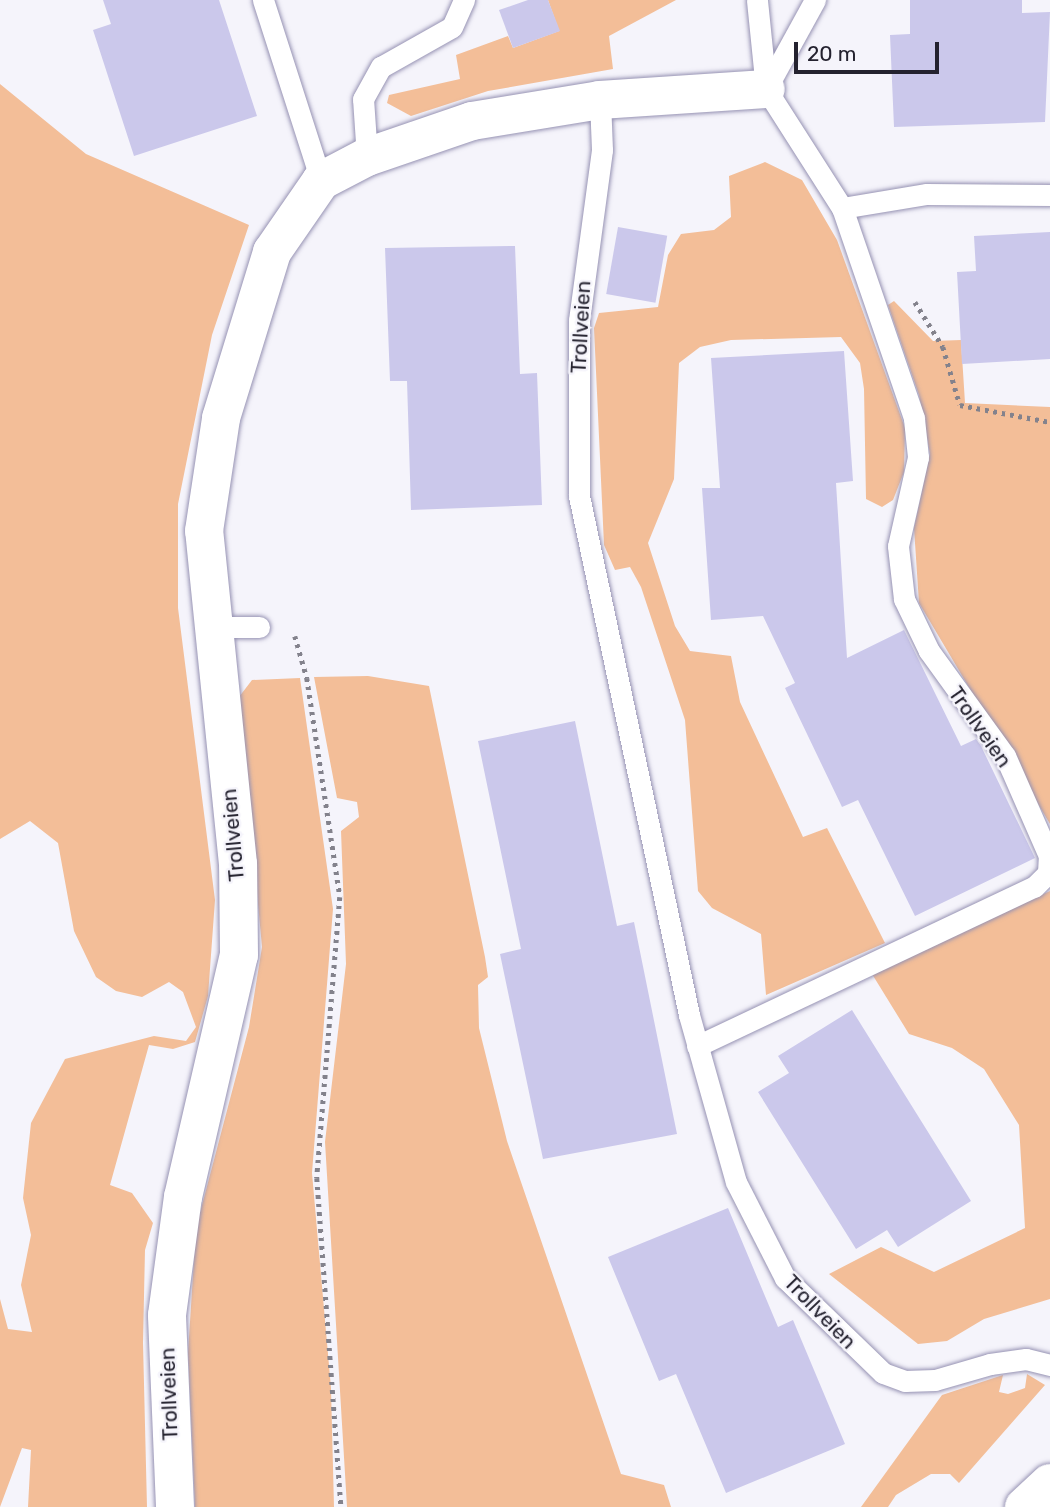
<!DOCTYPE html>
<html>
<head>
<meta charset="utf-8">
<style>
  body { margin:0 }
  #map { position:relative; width:1050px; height:1507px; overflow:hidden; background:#f5f4fb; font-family:Rubik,sans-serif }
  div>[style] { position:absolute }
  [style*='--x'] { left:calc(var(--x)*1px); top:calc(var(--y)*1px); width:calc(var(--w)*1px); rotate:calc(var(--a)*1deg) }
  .green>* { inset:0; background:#f3be98 }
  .building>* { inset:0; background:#cbc8eb; transform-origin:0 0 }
  .path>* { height:4.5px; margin-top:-2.25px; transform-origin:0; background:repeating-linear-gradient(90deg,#83828c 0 3.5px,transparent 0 8.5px) }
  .roads { filter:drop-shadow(0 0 2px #9692b3) drop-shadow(0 0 2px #9692b3) }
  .service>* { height:21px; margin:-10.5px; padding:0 10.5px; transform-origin:10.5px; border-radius:10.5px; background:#fff }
  .minor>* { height:38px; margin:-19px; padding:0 19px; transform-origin:19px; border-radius:19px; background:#fff }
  span { translate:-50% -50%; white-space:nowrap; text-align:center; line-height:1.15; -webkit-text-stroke:5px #f5f4fb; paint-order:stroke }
  .street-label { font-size:21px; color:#24222f }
  .scale { position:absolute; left:794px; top:42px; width:145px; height:32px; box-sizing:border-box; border:4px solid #24222f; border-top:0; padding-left:9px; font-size:21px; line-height:24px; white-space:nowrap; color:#24222f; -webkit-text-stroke:5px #f5f4fb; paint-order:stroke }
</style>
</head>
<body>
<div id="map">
  <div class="green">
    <div style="clip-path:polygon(548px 0,676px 0,609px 36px,613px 69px,488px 91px,411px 116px,387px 103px,389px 95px,460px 79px,456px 55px,508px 36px,513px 48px,559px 31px)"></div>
    <div style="clip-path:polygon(0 84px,86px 154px,249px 225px,212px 335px,178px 504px,178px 608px,215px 900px,208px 996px,195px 1042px,173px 1049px,149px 1045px,110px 1185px,132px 1193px,153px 1223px,145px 1250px,143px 1343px,147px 1507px,28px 1507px,31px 1450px,22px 1448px,0 1507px,0 1299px,8px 1329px,32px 1332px,21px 1285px,31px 1235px,23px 1198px,31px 1123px,65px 1059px,154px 1036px,186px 1041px,196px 1027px,183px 992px,169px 982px,142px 997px,116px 991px,96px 977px,74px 931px,58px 843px,30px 821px,0 839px)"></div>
    <div style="clip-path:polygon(765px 162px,802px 180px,837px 240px,905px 428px,904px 472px,893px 500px,882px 507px,866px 499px,864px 389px,860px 363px,841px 337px,731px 340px,700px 347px,679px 363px,674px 479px,648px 543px,675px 626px,690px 651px,731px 656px,740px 702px,803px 837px,827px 828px,885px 943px,766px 995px,761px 934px,712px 908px,698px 891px,685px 720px,641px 587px,630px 567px,615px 570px,604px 545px,594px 328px,599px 313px,658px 307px,668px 255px,681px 234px,714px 230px,731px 217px,729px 176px)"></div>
    <div style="clip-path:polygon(894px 301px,933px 341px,961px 340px,965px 403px,1050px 407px,1050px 824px,919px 603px,914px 528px,930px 454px,919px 395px,888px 305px)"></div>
    <div style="clip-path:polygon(368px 676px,429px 686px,485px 957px,488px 977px,478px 985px,479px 1028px,507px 1141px,621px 1474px,664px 1485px,671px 1507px,347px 1507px,325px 1142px,346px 964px,341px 831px,359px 817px,357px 802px,337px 798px,314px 677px)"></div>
    <div style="clip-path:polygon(300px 678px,333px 909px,312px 1173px,331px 1388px,334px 1507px,195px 1507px,188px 1353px,196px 1228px,249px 1027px,262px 947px,239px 697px,252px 680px)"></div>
    <div style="clip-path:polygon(1050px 891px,1050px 1299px,984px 1319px,947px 1341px,918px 1344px,829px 1274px,881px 1247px,934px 1272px,1025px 1228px,1019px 1125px,984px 1069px,952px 1048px,909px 1034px,872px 974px)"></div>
    <div style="clip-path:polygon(1027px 1374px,1045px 1385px,959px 1483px,950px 1474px,931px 1474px,896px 1495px,888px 1507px,861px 1507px,942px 1395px,1003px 1375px,999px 1392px,1008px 1394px,1025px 1388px)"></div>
  </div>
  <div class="building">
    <div style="clip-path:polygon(103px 0,219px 0,257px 116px,134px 156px,93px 30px,111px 24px)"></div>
    <div style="clip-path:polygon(528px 0,548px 0,560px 31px,513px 48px,499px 10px)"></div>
    <div style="clip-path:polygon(910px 0,1022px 0,1022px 13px,1050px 12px,1045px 122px,894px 127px,890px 35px,910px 34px)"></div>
    <div style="left:618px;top:227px;width:50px;height:68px;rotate:10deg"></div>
    <div style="clip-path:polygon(1050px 232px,1050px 359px,962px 364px,957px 272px,976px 271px,974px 236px)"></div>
    <div style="clip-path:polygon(515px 246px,520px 374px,537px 373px,542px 505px,411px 510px,407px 381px,390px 381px,385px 248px)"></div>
    <div style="clip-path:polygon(844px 351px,853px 481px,836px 483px,847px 658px,904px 630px,961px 746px,976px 739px,981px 746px,1035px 858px,915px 916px,858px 800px,842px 807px,785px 688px,795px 683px,763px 616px,711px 620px,702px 488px,720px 488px,711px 358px)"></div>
    <div style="clip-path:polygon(575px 721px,617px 926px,634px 922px,677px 1134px,543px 1159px,500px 954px,521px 949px,478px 741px)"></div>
    <div style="clip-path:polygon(852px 1010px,971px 1201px,898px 1247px,887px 1230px,856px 1249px,758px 1092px,789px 1073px,778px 1056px)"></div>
    <div style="clip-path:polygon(728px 1208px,778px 1327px,793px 1320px,845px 1444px,726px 1493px,676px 1374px,659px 1381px,608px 1257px)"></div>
  </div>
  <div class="path">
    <div style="--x:915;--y:302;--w:53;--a:58.1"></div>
    <div style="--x:943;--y:347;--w:60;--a:73.7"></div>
    <div style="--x:960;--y:405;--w:92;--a:10.7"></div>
    <div style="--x:295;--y:636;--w:44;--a:74.1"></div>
    <div style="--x:307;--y:678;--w:221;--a:81.4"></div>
    <div style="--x:340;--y:897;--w:282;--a:94.7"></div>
    <div style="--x:317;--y:1178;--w:330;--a:85.8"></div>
  </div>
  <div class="roads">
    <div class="service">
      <div style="--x:263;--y:0;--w:190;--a:72.2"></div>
      <div style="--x:766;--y:89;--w:102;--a:-61.2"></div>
      <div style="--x:600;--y:100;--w:50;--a:87.7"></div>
      <div style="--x:602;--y:150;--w:172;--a:97.7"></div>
      <div style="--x:579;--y:320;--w:176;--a:90"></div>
      <div style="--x:579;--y:496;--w:531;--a:78.03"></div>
      <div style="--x:689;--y:1015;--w:173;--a:74.3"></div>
      <div style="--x:736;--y:1182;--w:108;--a:63"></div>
      <div style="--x:785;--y:1278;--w:136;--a:44.1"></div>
      <div style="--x:883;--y:1373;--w:23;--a:20"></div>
      <div style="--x:905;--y:1381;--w:30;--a:-2"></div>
      <div style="--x:935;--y:1380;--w:57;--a:-16.2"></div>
      <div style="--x:990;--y:1364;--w:36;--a:-8"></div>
      <div style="--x:1026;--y:1359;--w:25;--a:14"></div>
      <div style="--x:367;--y:157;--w:58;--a:-93.9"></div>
      <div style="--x:363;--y:99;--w:37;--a:-61"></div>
      <div style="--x:381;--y:67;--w:81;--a:-29.4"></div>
      <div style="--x:452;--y:27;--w:30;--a:-66"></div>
      <div style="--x:842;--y:208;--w:86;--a:-9.4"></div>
      <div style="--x:927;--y:194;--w:123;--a:0.5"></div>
      <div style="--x:211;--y:627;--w:48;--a:0"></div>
      <div style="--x:697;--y:1046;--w:373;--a:-25.3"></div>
      <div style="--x:1034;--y:887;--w:20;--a:-45"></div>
      <div style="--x:1048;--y:873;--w:17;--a:-87"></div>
      <div style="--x:1049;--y:856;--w:109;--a:-113.7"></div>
      <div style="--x:1005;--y:756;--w:130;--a:-125.9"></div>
      <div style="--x:929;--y:651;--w:58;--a:-115.7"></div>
      <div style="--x:904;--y:599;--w:53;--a:-96.5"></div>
      <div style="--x:898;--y:546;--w:91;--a:-77.3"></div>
      <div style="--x:918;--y:457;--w:39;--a:-96"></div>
      <div style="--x:914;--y:418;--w:222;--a:-108.9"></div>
      <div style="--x:842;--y:208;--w:141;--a:-122.6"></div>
      <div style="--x:766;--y:89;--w:89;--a:-95.8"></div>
    </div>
    <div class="minor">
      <div style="--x:175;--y:1507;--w:192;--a:-92.4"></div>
      <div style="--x:167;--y:1315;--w:119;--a:-82.3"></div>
      <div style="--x:183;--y:1197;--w:248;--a:-77"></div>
      <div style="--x:239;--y:955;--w:91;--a:-90.6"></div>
      <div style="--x:238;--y:864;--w:335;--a:-95.8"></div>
      <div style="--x:204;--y:531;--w:114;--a:-81.4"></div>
      <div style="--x:221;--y:418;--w:174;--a:-72.9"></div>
      <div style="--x:272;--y:252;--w:86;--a:-55.4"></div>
      <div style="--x:321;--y:181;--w:52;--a:-27.6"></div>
      <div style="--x:367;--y:157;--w:111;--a:-18.9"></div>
      <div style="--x:472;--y:121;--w:130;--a:-9.3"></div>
      <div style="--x:600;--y:100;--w:166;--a:-3.8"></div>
      <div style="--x:1024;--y:1507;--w:35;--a:-43"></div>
    </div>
  </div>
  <div class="street-label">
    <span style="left:581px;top:327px;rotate:-87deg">Trollveien</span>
    <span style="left:980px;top:727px;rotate:55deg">Trollveien</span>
    <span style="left:233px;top:835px;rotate:-95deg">Trollveien</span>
    <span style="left:820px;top:1312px;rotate:46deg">Trollveien</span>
    <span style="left:169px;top:1394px;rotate:-92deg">Trollveien</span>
  </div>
  <div class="scale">20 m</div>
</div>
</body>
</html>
